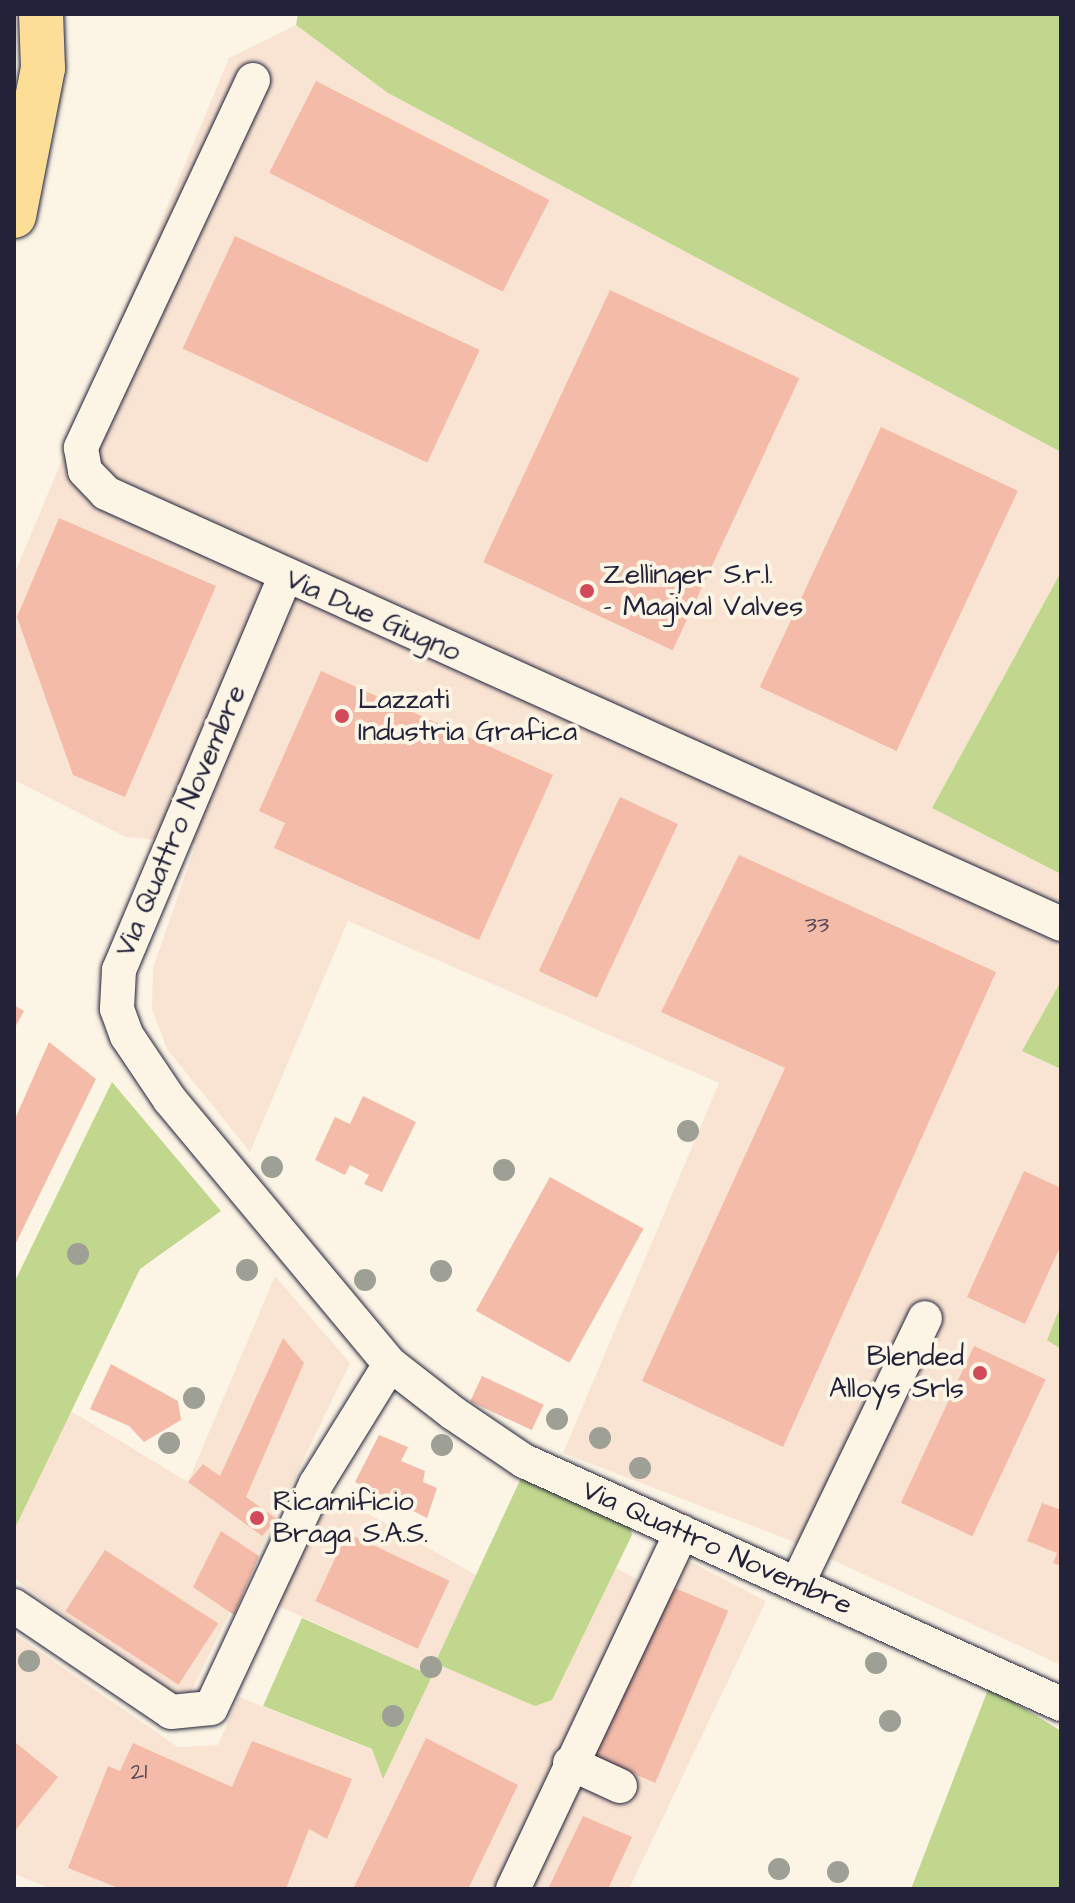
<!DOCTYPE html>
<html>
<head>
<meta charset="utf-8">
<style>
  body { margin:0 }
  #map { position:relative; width:1075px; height:1903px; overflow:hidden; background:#fcf5e5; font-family:"Architects Daughter",sans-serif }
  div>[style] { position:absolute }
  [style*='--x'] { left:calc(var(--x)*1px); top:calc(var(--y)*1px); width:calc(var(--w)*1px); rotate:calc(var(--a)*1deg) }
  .built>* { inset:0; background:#f9e4d3 }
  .green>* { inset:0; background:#c0d78d }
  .building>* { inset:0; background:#f3bba8; transform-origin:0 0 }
  .roads { filter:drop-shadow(0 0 2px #22223b) drop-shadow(0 0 2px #22223b) }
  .minor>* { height:34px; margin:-17px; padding:0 17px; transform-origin:17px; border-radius:17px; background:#fcf5e5 }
  .major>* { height:44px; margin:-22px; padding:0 22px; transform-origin:22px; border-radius:22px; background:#fcde96 }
  .trees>* { width:22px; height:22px; margin:-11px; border-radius:50%; background:#9e9f95 }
  .dots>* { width:22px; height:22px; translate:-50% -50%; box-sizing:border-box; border:4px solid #fcf5e5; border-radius:50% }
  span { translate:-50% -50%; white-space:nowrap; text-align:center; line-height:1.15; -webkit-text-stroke:8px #fcf5e5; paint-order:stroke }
  .number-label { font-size:24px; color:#564856 }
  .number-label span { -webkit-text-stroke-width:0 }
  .poi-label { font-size:28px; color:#22223b }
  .left { translate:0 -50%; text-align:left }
  .right { translate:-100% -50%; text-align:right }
  .street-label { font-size:28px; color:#22223b }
  .frame { position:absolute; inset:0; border:16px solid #22223b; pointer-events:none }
</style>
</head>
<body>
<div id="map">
  <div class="built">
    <div style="clip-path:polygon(296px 25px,388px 93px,1061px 452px,1061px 572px,932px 808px,1061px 874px,1061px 1665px,789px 1540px,563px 1453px,719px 1083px,348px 921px,250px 1152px,167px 1049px,152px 1009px,153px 968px,196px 844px,126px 837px,14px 780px,14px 575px,229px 58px)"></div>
    <div style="clip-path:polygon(275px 1276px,350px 1363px,191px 1692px,165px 1692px,14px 1578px,14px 1530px,69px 1410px,188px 1482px)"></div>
    <div style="clip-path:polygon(332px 1493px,476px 1575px,435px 1663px,552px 1699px,616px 1568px,640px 1581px,658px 1545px,766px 1601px,629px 1889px,52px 1889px,14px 1874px,14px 1634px,178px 1747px,218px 1745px,239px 1697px,373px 1750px,383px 1778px,431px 1676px,276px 1605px)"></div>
  </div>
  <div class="green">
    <div style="clip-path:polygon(298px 14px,1061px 14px,1061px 452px,388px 93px,296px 25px)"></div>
    <div style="clip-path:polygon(1061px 572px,1061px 874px,932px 808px)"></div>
    <div style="clip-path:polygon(1061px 981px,1061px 1069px,1022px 1051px)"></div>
    <div style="clip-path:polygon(112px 1082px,221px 1211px,140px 1269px,14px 1530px,14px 1283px)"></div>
    <div style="clip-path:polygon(1061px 1305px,1061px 1349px,1047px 1340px)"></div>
    <div style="clip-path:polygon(521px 1478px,630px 1524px,632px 1535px,552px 1700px,535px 1706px,435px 1663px)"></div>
    <div style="clip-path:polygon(302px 1618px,432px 1676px,383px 1779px,372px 1749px,263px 1706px)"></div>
    <div style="clip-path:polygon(989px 1687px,1061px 1731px,1061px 1889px,911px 1889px)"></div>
  </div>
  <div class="building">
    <div style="left:316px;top:81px;width:262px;height:103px;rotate:27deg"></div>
    <div style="left:235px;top:236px;width:270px;height:124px;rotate:25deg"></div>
    <div style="left:610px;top:290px;width:209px;height:300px;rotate:25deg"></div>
    <div style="left:881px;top:427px;width:151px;height:287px;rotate:25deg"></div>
    <div style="clip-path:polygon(59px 518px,216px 586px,125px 797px,73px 775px,17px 617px)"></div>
    <div style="clip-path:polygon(321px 671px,553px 775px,479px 940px,274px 848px,285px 823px,259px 811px)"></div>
    <div style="left:620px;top:797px;width:64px;height:192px;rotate:25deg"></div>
    <div style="clip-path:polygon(739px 855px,996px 972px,783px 1447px,642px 1381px,785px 1068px,661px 1012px)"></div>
    <div style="clip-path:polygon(14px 1005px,24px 1011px,14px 1029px)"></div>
    <div style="clip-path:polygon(49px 1042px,96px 1079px,14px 1247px,14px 1121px)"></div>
    <div style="clip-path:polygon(363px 1096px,416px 1122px,382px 1192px,364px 1184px,369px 1175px,350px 1165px,345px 1175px,315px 1160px,335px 1117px,350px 1124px)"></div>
    <div style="clip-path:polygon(1024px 1171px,1061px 1188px,1061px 1245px,1025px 1324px,967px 1297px)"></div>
    <div style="left:550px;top:1177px;width:107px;height:153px;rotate:29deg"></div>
    <div style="clip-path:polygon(283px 1338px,304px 1363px,246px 1497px,277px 1519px,262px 1536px,188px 1482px,203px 1464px,220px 1476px)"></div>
    <div style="left:974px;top:1346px;width:79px;height:173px;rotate:25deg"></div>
    <div style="clip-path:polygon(111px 1364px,178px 1401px,181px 1420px,144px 1442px,129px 1426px,90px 1409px)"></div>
    <div style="left:482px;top:1376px;width:68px;height:28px;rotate:25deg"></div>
    <div style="clip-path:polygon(379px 1435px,408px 1447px,401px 1461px,425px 1471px,423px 1482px,437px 1488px,427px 1518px,355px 1482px)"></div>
    <div style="clip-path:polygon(1042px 1503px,1061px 1510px,1061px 1566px,1053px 1563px,1057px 1553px,1027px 1541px)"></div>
    <div style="clip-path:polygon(221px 1531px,259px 1556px,234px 1615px,193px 1587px)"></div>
    <div style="left:347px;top:1533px;width:113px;height:75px;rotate:25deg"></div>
    <div style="left:105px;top:1550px;width:135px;height:73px;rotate:33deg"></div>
    <div style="left:663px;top:1583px;width:71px;height:187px;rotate:23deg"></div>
    <div style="clip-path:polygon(426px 1738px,518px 1785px,468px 1889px,353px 1889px)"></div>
    <div style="clip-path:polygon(252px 1741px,352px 1779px,327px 1839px,309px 1829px,286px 1889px,121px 1889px,68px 1868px,108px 1766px,120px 1771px,133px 1743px,232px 1787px)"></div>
    <div style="clip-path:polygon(16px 1743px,58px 1777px,14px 1832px,14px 1745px)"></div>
    <div style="clip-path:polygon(583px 1816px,632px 1837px,608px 1889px,548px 1889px)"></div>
  </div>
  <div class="roads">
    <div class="minor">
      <div style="--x:253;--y:80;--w:406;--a:115.1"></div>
      <div style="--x:81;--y:448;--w:23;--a:80"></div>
      <div style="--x:85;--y:471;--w:30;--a:46"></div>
      <div style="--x:106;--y:493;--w:1048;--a:24.29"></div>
      <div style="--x:285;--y:577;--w:427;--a:112.9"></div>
      <div style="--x:119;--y:970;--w:39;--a:93"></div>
      <div style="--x:117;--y:1009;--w:29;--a:70"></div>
      <div style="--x:127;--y:1036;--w:77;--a:56.1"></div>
      <div style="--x:170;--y:1100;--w:344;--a:50.2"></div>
      <div style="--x:390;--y:1364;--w:80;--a:37.9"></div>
      <div style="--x:453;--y:1413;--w:86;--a:34.1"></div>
      <div style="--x:524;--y:1461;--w:589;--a:24.35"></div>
      <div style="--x:797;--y:1584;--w:295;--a:-64.3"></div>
      <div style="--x:14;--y:1606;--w:189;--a:34"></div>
      <div style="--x:171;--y:1712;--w:40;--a:-5.7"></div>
      <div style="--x:211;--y:1708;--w:247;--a:-64.9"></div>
      <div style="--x:316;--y:1484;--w:141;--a:-58.3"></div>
      <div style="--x:570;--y:1763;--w:55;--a:24.7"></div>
      <div style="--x:513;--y:1889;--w:395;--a:-64.7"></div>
    </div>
    <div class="major">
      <div style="--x:14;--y:216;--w:151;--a:-78.9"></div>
      <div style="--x:43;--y:68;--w:54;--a:-92.1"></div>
    </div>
  </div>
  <div class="trees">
    <div style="left:688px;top:1131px"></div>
    <div style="left:272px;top:1167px"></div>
    <div style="left:504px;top:1170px"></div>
    <div style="left:78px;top:1254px"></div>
    <div style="left:247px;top:1270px"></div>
    <div style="left:441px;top:1271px"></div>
    <div style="left:365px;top:1280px"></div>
    <div style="left:194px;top:1398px"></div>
    <div style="left:557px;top:1419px"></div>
    <div style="left:600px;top:1438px"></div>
    <div style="left:169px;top:1443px"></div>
    <div style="left:442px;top:1445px"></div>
    <div style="left:640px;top:1468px"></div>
    <div style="left:29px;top:1661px"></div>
    <div style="left:876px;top:1663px"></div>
    <div style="left:431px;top:1667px"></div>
    <div style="left:393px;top:1716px"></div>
    <div style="left:890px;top:1721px"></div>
    <div style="left:779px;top:1869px"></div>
    <div style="left:838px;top:1872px"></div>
  </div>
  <div class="dots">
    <div style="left:587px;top:591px;background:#d1495b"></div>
    <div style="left:342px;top:716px;background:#d1495b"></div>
    <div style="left:980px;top:1373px;background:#d1495b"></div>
    <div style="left:257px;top:1518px;background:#d1495b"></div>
  </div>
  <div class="number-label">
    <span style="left:817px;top:926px">33</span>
    <span style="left:139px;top:1773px">21</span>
  </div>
  <div class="poi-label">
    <span class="left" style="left:603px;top:591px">Zellinger S.r.l.<br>- Magival Valves</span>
    <span class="left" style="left:358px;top:716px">Lazzati<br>Industria Grafica</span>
    <span class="right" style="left:964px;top:1373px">Blended<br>Alloys Srls</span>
    <span class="left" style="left:273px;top:1518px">Ricamificio<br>Braga S.A.S.</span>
  </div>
  <div class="street-label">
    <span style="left:373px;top:616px;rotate:24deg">Via Due Giugno</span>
    <span style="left:181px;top:821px;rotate:-67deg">Via Quattro Novembre</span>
    <span style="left:717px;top:1548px;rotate:24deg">Via Quattro Novembre</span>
  </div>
  <div class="frame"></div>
</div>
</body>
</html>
